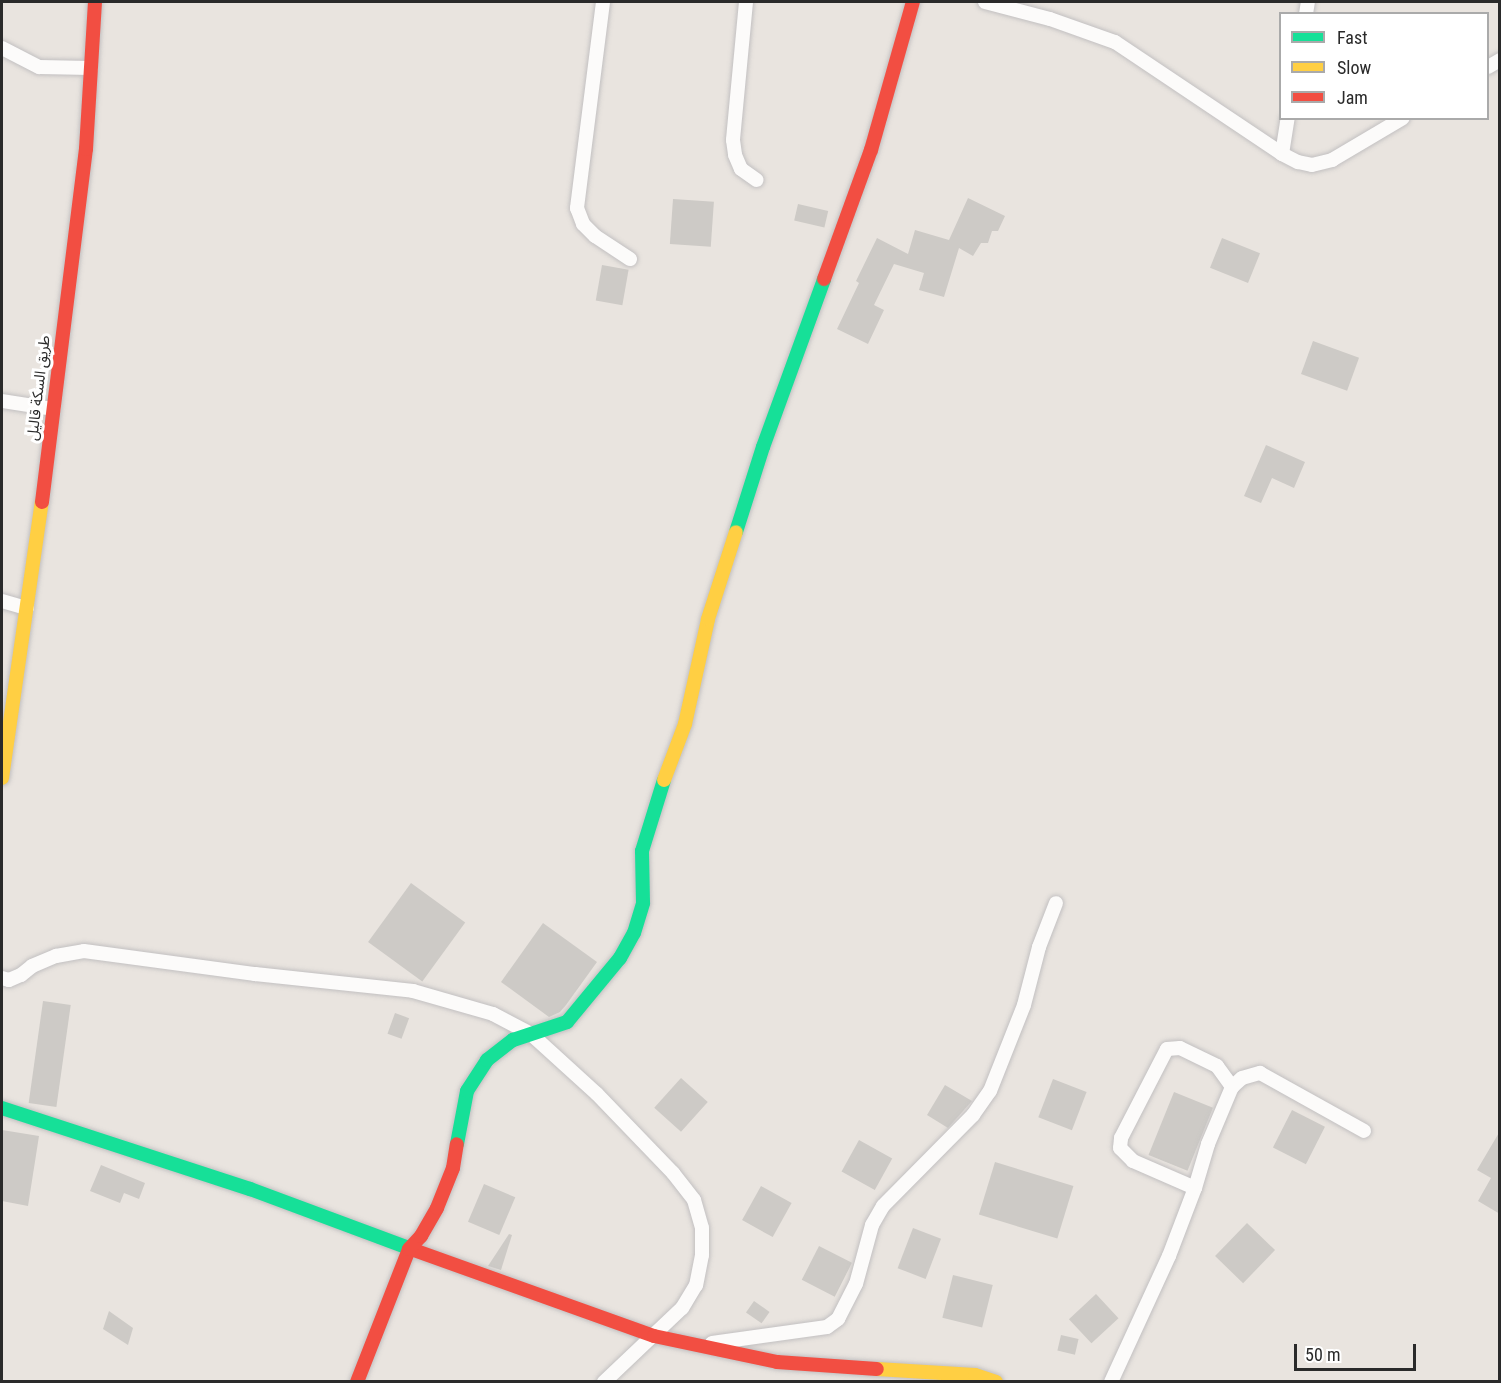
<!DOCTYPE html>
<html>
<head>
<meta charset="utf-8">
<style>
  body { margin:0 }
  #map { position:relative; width:1501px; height:1383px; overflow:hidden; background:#e9e4df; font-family:"Roboto Condensed","Noto Sans Arabic",sans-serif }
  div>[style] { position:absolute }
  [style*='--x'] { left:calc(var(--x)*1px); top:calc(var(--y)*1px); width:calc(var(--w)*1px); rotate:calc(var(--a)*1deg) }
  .building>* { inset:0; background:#cdcac6; transform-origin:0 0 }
  .roads { filter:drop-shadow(0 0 2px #c2c0c1) drop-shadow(0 0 2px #c2c0c1) }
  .street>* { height:14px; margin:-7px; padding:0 7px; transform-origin:7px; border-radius:7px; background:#fcfbfa }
  .fast>* { height:14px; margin:-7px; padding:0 7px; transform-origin:7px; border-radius:7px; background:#16e098 }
  .slow>* { height:14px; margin:-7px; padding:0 7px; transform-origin:7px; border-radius:7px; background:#ffcf43 }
  .jam>* { height:14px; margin:-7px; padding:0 7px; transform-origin:7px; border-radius:7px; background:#f24e42 }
  span { translate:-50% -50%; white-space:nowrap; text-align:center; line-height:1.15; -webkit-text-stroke:6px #fff; paint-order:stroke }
  .street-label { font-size:15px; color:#2a2a2a }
  .frame { position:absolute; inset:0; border:3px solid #2a2a2a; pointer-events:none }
  .legend { position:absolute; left:1279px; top:12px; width:210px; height:108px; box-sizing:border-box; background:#fff; border:2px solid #aaa; margin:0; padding:8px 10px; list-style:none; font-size:18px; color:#2a2a2a }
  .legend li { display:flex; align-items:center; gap:12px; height:30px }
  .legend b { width:30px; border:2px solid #aaa }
  .scale { position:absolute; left:1294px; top:1344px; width:122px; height:27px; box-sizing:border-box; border:3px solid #2a2a2a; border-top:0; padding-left:8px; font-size:18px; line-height:21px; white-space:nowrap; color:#2a2a2a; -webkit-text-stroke:4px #fff; paint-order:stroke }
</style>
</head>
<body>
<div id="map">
  <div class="building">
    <div style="clip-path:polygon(968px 198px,1005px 216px,998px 231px,992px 231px,988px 243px,981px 243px,973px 256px,959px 248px,944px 297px,919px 290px,924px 273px,894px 264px,874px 305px,884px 310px,868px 344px,837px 329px,859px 283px,856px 281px,877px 238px,908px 254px,915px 230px,949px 240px)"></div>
    <div style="left:673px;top:199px;width:41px;height:45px;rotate:4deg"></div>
    <div style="left:798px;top:204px;width:31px;height:17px;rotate:13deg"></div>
    <div style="left:1222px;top:238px;width:41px;height:32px;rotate:22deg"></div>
    <div style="left:602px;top:265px;width:27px;height:36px;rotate:10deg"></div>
    <div style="left:1313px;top:341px;width:49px;height:35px;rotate:20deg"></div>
    <div style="clip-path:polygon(1266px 445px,1305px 462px,1294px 488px,1272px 478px,1261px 503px,1244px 496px)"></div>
    <div style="left:411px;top:883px;width:67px;height:73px;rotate:36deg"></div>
    <div style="clip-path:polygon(543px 923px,597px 962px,566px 1005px,560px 1012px,549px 1017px,501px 982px)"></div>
    <div style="left:43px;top:1001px;width:28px;height:103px;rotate:8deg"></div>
    <div style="left:395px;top:1013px;width:15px;height:22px;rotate:20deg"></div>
    <div style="left:681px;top:1078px;width:36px;height:40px;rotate:42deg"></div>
    <div style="left:1053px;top:1079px;width:36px;height:41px;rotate:21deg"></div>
    <div style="clip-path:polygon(945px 1085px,972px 1101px,948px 1128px,927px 1115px)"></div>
    <div style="left:1174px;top:1092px;width:42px;height:68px;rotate:22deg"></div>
    <div style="left:1292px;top:1110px;width:37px;height:42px;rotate:27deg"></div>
    <div style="clip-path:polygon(2px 1130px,39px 1136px,28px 1206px,2px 1201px)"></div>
    <div style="clip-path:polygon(1500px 1131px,1500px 1214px,1478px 1201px,1491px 1178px,1477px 1170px)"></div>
    <div style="left:859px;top:1140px;width:38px;height:36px;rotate:29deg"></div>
    <div style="left:995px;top:1162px;width:82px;height:55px;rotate:17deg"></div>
    <div style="clip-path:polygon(101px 1165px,145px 1183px,139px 1199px,124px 1193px,120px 1203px,90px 1191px)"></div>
    <div style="left:484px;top:1184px;width:34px;height:41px;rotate:23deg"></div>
    <div style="left:761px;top:1186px;width:35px;height:39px;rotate:29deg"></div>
    <div style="left:1247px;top:1223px;width:39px;height:46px;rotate:44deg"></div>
    <div style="left:913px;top:1228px;width:30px;height:43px;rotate:21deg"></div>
    <div style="clip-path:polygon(509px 1234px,512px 1235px,501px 1270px,488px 1266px)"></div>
    <div style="left:819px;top:1246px;width:37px;height:38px;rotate:27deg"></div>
    <div style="left:953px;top:1275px;width:41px;height:44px;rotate:14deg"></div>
    <div style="left:1096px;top:1294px;width:33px;height:37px;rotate:47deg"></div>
    <div style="left:754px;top:1301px;width:19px;height:14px;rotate:35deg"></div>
    <div style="clip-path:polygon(109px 1311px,133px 1328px,128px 1345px,103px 1329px)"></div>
    <div style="left:1061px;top:1335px;width:18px;height:16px;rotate:13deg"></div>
  </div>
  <div class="roads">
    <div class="street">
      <div style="--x:603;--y:2;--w:208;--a:97.2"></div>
      <div style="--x:577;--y:208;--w:17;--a:69"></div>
      <div style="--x:583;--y:224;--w:17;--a:45"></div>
      <div style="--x:595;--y:236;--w:42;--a:33.3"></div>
      <div style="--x:746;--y:2;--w:139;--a:95.4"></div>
      <div style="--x:733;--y:140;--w:15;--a:82"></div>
      <div style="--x:735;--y:155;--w:15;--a:67"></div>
      <div style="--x:741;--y:169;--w:19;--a:35"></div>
      <div style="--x:985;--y:2;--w:67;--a:14.7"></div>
      <div style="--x:1050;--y:19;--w:69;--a:19.5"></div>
      <div style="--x:1115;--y:42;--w:201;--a:33.8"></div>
      <div style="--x:1282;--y:154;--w:18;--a:27"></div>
      <div style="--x:1298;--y:162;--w:14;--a:12"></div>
      <div style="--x:1312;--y:165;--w:21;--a:-14"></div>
      <div style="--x:1332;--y:160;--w:82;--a:-30.6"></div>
      <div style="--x:1306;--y:14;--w:12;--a:-81"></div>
      <div style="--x:2;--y:48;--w:42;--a:27.2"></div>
      <div style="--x:39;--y:67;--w:52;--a:1.1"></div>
      <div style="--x:1488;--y:67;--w:14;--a:-30"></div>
      <div style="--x:1282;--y:154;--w:36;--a:-81"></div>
      <div style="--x:2;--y:401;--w:52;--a:8.9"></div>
      <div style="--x:2;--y:601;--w:26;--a:16"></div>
      <div style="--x:2;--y:978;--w:7;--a:16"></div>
      <div style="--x:9;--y:980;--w:13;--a:-23"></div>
      <div style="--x:21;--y:975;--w:14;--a:-39"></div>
      <div style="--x:32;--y:966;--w:26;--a:-23"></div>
      <div style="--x:56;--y:956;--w:28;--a:-10"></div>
      <div style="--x:84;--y:951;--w:173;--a:7.7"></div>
      <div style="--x:255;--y:974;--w:159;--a:6.1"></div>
      <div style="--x:413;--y:991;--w:83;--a:16"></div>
      <div style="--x:493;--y:1014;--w:43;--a:27.8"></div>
      <div style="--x:531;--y:1034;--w:89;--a:42.3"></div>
      <div style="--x:597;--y:1094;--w:110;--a:46.1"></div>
      <div style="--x:673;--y:1173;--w:34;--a:52"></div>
      <div style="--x:694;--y:1200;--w:29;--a:74"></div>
      <div style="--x:702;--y:1228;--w:27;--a:90"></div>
      <div style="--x:702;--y:1255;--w:31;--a:101"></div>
      <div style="--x:696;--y:1285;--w:27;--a:121"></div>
      <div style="--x:682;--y:1308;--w:108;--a:136.5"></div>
      <div style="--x:1195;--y:1188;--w:68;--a:-156.5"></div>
      <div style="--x:1133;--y:1161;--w:18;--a:-135"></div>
      <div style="--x:1120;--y:1148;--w:10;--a:-84"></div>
      <div style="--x:1121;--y:1138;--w:100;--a:-62.7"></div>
      <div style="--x:1167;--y:1049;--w:13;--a:-4"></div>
      <div style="--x:1180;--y:1048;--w:41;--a:25.9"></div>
      <div style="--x:1217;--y:1066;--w:26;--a:54"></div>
      <div style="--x:712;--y:1343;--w:116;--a:-7.9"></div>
      <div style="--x:827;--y:1327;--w:14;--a:-36"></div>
      <div style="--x:838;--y:1319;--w:39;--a:-63"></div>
      <div style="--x:856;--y:1284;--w:61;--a:-74.8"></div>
      <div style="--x:872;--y:1225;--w:22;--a:-60"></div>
      <div style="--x:883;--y:1206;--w:128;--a:-45.3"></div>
      <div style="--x:973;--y:1115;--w:29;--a:-55"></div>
      <div style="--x:990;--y:1091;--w:92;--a:-68.4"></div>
      <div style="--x:1024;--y:1005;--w:60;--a:-75.5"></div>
      <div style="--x:1039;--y:947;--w:47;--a:-68.9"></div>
      <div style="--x:1111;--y:1382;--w:139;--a:-65.3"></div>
      <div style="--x:1169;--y:1256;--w:73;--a:-69.1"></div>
      <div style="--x:1195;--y:1188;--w:46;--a:-73.5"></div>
      <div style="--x:1208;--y:1144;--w:62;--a:-67.2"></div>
      <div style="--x:1232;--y:1087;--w:13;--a:-42"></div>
      <div style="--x:1242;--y:1078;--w:19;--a:-16"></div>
      <div style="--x:1260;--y:1073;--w:119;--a:29.1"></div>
    </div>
    <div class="fast">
      <div style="--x:736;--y:532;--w:89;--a:-72.4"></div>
      <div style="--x:763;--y:447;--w:179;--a:-70"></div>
      <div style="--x:2;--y:1108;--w:261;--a:18.1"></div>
      <div style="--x:250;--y:1189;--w:172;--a:20.4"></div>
      <div style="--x:457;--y:1144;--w:54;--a:-79.3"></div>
      <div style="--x:467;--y:1091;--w:37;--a:-57"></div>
      <div style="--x:487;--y:1060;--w:33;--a:-38"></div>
      <div style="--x:513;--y:1040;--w:57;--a:-18.4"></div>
      <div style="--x:567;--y:1022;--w:83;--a:-50.4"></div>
      <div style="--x:620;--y:958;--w:29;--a:-61"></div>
      <div style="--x:634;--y:933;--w:31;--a:-73"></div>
      <div style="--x:643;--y:903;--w:52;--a:-91.1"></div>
      <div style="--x:642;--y:851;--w:74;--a:-72.8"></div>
    </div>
    <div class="slow">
      <div style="--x:2;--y:778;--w:279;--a:-81.8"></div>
      <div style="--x:664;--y:780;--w:60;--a:-69.4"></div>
      <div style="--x:685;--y:724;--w:107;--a:-77.6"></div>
      <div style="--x:708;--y:619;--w:91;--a:-72.2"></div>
      <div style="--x:877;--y:1369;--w:98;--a:3.5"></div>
      <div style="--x:975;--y:1375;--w:22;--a:18"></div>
    </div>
    <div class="jam">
      <div style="--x:824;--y:279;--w:137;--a:-70"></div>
      <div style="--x:871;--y:150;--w:154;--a:-74.2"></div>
      <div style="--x:42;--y:502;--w:356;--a:-82.9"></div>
      <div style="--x:86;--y:149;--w:147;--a:-86.5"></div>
      <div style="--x:411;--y:1249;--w:258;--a:19.7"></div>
      <div style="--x:654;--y:1336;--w:126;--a:11.9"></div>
      <div style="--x:777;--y:1362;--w:100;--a:4"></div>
      <div style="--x:357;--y:1382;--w:143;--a:-68.6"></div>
      <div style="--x:409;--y:1249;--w:18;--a:-47"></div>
      <div style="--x:421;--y:1236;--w:32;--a:-60"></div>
      <div style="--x:437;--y:1208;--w:43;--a:-68.2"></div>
      <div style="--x:453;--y:1168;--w:24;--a:-81"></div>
    </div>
  </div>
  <div class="street-label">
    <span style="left:39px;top:388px;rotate:-83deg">طريق السكة قاليل</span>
  </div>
  <div class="frame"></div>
  <ul class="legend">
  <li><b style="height:8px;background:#16e098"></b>Fast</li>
  <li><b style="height:8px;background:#ffcf43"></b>Slow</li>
  <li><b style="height:8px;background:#f24e42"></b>Jam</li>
  </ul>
  <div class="scale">50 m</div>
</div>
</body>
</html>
